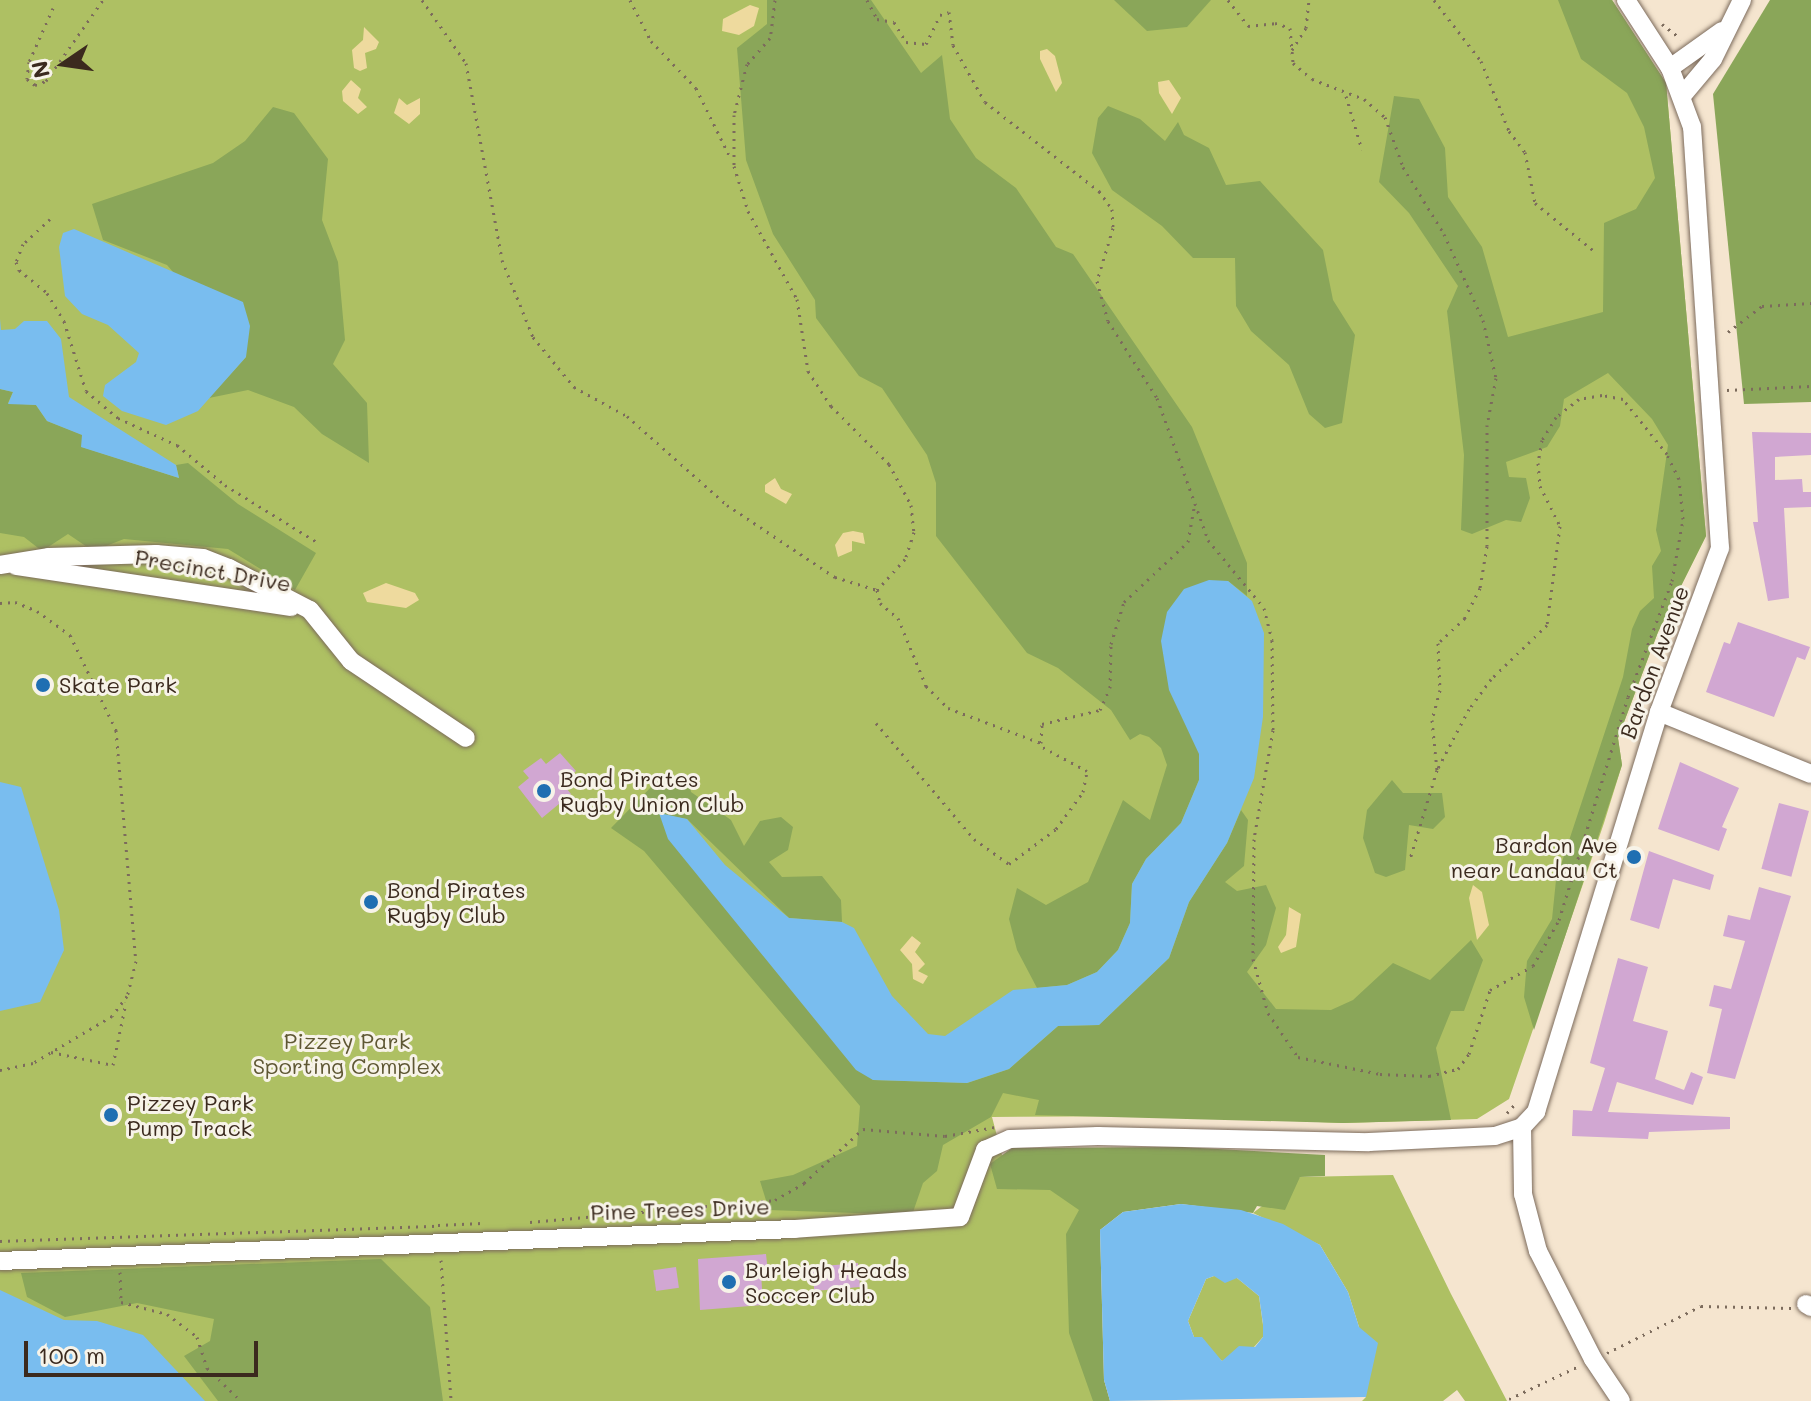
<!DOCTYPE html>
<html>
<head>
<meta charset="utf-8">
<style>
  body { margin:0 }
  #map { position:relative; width:1811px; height:1401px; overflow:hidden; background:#f5e5cf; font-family:Mali,sans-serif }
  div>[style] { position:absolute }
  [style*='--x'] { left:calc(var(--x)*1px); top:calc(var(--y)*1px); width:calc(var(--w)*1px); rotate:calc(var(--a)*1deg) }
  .green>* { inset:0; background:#aec063 }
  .forest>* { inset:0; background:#8aa659 }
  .sand>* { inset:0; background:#eeda9e }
  .water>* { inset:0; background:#79bdef }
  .building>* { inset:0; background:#d1a7d2; transform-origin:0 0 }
  .path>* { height:3px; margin-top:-1.5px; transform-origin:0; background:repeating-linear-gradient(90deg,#7c6b5c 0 2px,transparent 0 8px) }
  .roads { filter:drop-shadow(0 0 2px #7c6b5c) drop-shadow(0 0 2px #7c6b5c) }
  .minor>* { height:18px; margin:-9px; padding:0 9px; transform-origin:9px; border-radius:9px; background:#fff }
  .dots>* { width:22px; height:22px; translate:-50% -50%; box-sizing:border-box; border:4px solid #f7f3e8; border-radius:50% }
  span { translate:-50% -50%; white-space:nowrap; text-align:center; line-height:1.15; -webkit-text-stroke:6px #f7f3e8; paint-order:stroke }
  .street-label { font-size:22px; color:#3b2a1e }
  .poi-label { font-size:22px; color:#3b2a1e }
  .left { translate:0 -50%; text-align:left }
  .right { translate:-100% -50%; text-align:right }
  .park-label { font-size:22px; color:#5e5733 }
  .north { position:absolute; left:24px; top:24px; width:80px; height:80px; -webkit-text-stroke:6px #f7f3e8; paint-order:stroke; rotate:257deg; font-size:22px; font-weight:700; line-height:32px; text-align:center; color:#3b2a1e }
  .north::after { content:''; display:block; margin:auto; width:28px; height:36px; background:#3b2a1e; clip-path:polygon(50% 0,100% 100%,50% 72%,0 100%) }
  .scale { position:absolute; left:24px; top:1341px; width:234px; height:36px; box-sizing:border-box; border:4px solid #3b2a1e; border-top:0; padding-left:10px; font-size:24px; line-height:28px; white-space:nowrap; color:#3b2a1e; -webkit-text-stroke:6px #f7f3e8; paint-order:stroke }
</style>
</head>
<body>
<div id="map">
  <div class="green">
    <div style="clip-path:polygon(0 0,1612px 0,1666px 83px,1706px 536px,1658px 632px,1618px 738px,1622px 765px,1604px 823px,1509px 1099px,1477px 1119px,1343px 1123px,1173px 1116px,992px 1117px,1006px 1170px,1095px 1166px,1099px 1401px,0 1401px)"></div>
    <div style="clip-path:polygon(1393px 1175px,1451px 1294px,1507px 1401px,1465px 1401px,1457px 1390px,1443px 1401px,1362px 1401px,1366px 1397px,1359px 1327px,1348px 1292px,1320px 1245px,1253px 1213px,1300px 1177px)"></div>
    <div style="clip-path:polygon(1214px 1276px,1237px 1278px,1259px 1296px,1263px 1325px,1263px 1337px,1254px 1347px,1222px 1361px,1194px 1337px,1188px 1321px,1206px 1279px)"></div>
  </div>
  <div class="forest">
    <div style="clip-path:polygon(767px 0,871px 0,921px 73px,942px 55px,950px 119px,976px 158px,1016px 188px,1056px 247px,1073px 254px,1192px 427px,1247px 563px,1247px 596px,1228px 581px,1199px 754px,1199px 780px,1181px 823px,1146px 859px,1132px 884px,1130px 923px,1118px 950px,1097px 972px,1067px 985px,1037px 988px,1017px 950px,1009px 919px,1017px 888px,1046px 905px,1088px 882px,1123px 800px,1150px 820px,1167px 765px,1161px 748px,1149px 737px,1140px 734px,1130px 740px,1111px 710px,1058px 668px,1027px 653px,936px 536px,936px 483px,927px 455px,882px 388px,859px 376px,816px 318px,815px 300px,773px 234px,746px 160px,737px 48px,767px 24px)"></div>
    <div style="clip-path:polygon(1114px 0,1211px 0,1187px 27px,1147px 31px)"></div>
    <div style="clip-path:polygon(1558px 0,1612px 0,1666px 83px,1706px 536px,1658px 632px,1618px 738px,1622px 765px,1534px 1030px,1524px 997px,1527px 961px,1552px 919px,1556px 880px,1623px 677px,1632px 629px,1640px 611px,1654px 598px,1652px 566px,1661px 551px,1656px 530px,1668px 445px,1652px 419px,1608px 373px,1564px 399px,1560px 426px,1547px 447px,1506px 462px,1509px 477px,1526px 478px,1530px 498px,1521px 522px,1506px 520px,1472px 534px,1461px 530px,1464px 455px,1447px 311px,1458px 286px,1409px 213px,1379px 182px,1394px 96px,1419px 99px,1445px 148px,1448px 197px,1482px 247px,1508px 337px,1603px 312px,1604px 223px,1636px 209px,1655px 178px,1644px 127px,1627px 93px,1581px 59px)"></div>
    <div style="clip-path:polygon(1770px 0,1811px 0,1811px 402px,1744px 404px,1713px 94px)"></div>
    <div style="clip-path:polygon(1108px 106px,1140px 119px,1165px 141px,1178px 122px,1184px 135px,1209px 148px,1226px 185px,1260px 181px,1323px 250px,1333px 300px,1355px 335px,1342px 423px,1325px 428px,1309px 414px,1289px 365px,1251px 331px,1236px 306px,1235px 258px,1193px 258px,1162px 226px,1112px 190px,1092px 153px,1098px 118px)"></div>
    <div style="clip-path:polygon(273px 107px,294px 113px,328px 159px,322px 220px,338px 262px,345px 340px,333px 364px,367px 403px,369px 463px,322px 434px,294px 407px,248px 390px,209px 398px,246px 357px,167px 265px,103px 240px,92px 204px,213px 163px,245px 141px)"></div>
    <div style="clip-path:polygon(0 389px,13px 392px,8px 403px,36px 405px,47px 421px,83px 435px,82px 447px,179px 478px,176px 465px,188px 463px,238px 504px,316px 553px,295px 590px,228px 549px,124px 539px,93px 551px,68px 534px,42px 551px,24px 537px,0 533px)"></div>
    <div style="clip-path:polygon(688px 775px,691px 792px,731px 820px,744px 846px,760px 821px,781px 817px,793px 827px,788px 850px,769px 862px,782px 877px,822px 876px,841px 900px,842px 922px,789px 918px,687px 819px,659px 814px,873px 1080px,967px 1083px,1009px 1069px,1058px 1026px,1099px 1025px,1169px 958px,1189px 902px,1227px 843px,1241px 810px,1248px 820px,1244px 866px,1225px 882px,1237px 891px,1266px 885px,1276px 908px,1266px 945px,1247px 972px,1276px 1009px,1331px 1010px,1353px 1000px,1393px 963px,1430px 980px,1471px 940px,1483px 960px,1464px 1011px,1451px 1011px,1436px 1048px,1451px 1120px,1343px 1123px,1035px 1115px,1039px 1100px,1003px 1093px,991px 1117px,943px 1145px,937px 1171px,923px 1183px,912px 1215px,769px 1210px,760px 1181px,793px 1175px,857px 1146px,860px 1106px,644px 851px,611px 828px,657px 781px)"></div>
    <div style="clip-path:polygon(1392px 780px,1403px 793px,1442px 793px,1445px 817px,1433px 829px,1409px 825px,1405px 870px,1386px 877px,1375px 873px,1363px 838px,1367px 810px)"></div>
    <div style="clip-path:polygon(1182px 1147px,1325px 1155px,1325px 1176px,1300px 1177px,1285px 1210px,1257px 1206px,1253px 1213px,1181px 1204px,1123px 1212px,1100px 1230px,1104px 1380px,1110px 1401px,1093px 1401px,1069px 1333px,1066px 1234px,1079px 1210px,1050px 1190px,997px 1189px,990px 1164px,1012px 1148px)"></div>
    <div style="clip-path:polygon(381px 1259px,430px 1307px,443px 1401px,218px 1401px,184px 1356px,210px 1341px,214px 1319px,137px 1303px,65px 1317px,27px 1297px,21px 1273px)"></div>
  </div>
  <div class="sand">
    <div style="clip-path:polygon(750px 5px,759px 8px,754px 26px,739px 35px,722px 31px,723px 19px)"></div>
    <div style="clip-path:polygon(364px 27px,379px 42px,376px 49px,365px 53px,367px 68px,360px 71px,354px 68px,352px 50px,363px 40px)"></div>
    <div style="clip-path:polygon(1047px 49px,1055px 56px,1062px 83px,1056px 92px,1040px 59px,1040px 51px)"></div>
    <div style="clip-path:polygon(351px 80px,361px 89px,358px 98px,367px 107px,358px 114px,343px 101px,342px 91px)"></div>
    <div style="clip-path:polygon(1169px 80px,1181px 98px,1172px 114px,1159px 93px,1158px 82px)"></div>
    <div style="clip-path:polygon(399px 98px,407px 105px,420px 98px,420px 114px,409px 124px,394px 113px)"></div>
    <div style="clip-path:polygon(775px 478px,781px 489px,792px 494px,786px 504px,765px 492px,765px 485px)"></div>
    <div style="clip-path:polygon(853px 531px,863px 533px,865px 544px,852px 541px,852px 551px,838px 557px,835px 545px,843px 533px)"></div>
    <div style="clip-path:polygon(386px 583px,415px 593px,419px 600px,406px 608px,367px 602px,363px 593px)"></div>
    <div style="clip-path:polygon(1473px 885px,1482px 892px,1489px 925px,1477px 940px,1469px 898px)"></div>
    <div style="clip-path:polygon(1289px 907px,1301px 914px,1296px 947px,1281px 953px,1278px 947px,1286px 935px)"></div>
    <div style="clip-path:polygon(912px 936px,921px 943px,915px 952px,925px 964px,918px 971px,928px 976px,923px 984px,913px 979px,912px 964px,900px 950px)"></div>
  </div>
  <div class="water">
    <div style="clip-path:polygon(74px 229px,243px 302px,250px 326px,246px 357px,198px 411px,166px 425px,122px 411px,103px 396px,105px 385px,136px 362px,139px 353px,108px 325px,82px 314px,65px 296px,59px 247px,63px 233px)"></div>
    <div style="clip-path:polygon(0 319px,1px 330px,15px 329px,24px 321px,47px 321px,61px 339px,69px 397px,176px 465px,179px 478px,81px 447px,82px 435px,47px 421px,36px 405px,8px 404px,13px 392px,0 389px)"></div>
    <div style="clip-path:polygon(1209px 580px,1228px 581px,1252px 601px,1264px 633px,1263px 717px,1254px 778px,1227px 843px,1189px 902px,1169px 958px,1099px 1025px,1058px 1026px,1009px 1069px,967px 1083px,873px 1080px,856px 1070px,668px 839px,659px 813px,687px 819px,725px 865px,789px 918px,842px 922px,854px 928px,892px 996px,928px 1034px,945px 1036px,1013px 990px,1067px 985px,1097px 972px,1118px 950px,1130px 923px,1132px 884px,1146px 859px,1181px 823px,1199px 780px,1199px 754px,1169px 690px,1161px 641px,1167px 612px,1184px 589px)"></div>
    <div style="clip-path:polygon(0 782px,21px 787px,59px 910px,64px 950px,40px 1002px,0 1011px)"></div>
    <div style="clip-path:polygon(evenodd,1181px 1204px,1241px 1210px,1283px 1224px,1320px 1245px,1348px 1292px,1359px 1327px,1378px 1343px,1366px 1397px,1110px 1401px,1104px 1380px,1100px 1230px,1123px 1212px,1181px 1204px,1214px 1276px,1225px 1283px,1237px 1278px,1259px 1296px,1263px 1324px,1263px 1337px,1255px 1347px,1239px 1346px,1222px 1361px,1202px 1337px,1194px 1337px,1188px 1321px,1206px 1279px,1214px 1276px)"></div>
    <div style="clip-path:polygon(0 1290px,64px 1320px,97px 1321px,143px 1335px,205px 1401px,0 1401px)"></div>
  </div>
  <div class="building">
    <div style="clip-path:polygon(1752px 432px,1811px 433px,1811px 455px,1775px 457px,1775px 480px,1802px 479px,1803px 492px,1811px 492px,1811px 507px,1784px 508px,1789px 598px,1768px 601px,1753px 522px,1758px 522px)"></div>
    <div style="clip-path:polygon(1738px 622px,1810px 647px,1805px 660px,1797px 657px,1774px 717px,1706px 692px,1724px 642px,1730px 644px)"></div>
    <div style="clip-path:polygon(560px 753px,576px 771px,562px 783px,571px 794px,542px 818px,518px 787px,529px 778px,523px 771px,541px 758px,546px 764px)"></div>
    <div style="clip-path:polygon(1680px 762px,1739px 788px,1722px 827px,1727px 829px,1719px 851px,1658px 829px)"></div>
    <div style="left:1779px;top:803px;width:31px;height:68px;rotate:15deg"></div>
    <div style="clip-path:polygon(1649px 851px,1714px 875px,1710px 890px,1673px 879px,1659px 929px,1630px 920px)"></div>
    <div style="clip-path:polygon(1759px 887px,1791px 896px,1735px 1079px,1707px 1073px,1722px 1009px,1709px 1006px,1714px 985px,1731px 989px,1745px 941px,1723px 936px,1728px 915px,1750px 920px)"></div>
    <div style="clip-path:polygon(1618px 958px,1648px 967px,1633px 1021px,1668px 1031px,1655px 1079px,1684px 1090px,1691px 1072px,1703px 1077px,1693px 1105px,1617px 1082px,1608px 1112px,1730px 1117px,1730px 1129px,1649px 1132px,1648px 1139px,1572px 1136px,1573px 1110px,1592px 1111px,1605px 1068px,1590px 1063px)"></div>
    <div style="clip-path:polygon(766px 1254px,768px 1272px,761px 1272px,763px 1305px,700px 1310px,698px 1259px)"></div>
    <div style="left:858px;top:1263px;width:24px;height:46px;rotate:85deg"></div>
    <div style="left:676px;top:1267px;width:21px;height:23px;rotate:82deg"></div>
  </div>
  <div class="path">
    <div style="--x:422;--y:0;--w:77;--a:55.1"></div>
    <div style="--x:466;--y:63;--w:200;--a:79.6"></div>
    <div style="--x:502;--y:260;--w:83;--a:68.1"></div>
    <div style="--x:533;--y:337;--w:65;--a:50.6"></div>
    <div style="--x:574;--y:387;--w:60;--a:28.7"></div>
    <div style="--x:627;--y:416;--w:134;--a:41.7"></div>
    <div style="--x:727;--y:505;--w:130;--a:33.7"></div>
    <div style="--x:835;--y:577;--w:44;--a:17.2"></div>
    <div style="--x:630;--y:0;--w:46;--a:62.9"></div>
    <div style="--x:651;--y:41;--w:65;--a:46.2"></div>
    <div style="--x:696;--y:88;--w:79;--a:63.8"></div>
    <div style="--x:775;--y:0;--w:38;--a:97"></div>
    <div style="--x:770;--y:38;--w:35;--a:131"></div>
    <div style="--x:747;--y:64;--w:53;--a:104.3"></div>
    <div style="--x:734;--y:115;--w:51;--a:90"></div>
    <div style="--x:734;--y:166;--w:47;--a:72.7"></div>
    <div style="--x:748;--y:211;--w:101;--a:60.9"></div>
    <div style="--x:797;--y:299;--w:73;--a:81.3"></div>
    <div style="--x:808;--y:371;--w:42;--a:56.7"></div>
    <div style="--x:831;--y:406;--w:82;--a:45"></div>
    <div style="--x:889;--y:464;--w:47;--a:61.8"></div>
    <div style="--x:911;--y:505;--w:27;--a:84"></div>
    <div style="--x:914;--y:532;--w:28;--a:108"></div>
    <div style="--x:905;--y:559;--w:42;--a:132.1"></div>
    <div style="--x:877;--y:590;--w:13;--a:77"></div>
    <div style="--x:880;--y:603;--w:23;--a:40"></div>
    <div style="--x:898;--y:618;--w:74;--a:67.6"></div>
    <div style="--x:926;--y:686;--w:31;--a:45"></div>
    <div style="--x:948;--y:708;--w:99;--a:20.6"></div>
    <div style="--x:1041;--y:743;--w:19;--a:-87"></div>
    <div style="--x:1042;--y:724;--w:60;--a:-13.6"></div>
    <div style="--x:1100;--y:710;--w:24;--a:-66"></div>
    <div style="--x:1110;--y:688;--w:44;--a:-88.7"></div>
    <div style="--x:1111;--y:644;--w:44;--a:-72.8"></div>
    <div style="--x:1124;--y:602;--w:88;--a:-43.2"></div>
    <div style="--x:1188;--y:542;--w:35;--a:-80"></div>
    <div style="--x:867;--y:0;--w:21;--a:62"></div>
    <div style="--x:877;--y:19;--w:17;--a:10"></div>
    <div style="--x:894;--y:22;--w:23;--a:59"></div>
    <div style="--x:906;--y:42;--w:20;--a:6"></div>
    <div style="--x:926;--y:44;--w:32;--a:-64"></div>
    <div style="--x:940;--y:15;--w:9;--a:-18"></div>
    <div style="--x:949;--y:12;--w:33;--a:83"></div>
    <div style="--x:953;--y:45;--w:65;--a:60.7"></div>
    <div style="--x:985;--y:102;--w:145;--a:38"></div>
    <div style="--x:1099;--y:191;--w:22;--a:54"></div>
    <div style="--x:1112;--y:209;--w:19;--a:87"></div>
    <div style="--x:1113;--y:228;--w:55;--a:106.8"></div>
    <div style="--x:1097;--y:281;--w:41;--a:74.6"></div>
    <div style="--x:1108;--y:321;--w:91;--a:57.5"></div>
    <div style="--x:1157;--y:398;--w:151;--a:70.2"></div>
    <div style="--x:1208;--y:540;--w:88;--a:50.5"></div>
    <div style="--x:1264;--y:608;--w:33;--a:76"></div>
    <div style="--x:1272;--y:640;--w:90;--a:89.4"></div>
    <div style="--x:1273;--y:730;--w:111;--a:99.9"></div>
    <div style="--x:1254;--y:839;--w:120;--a:90.5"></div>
    <div style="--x:1253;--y:959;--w:56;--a:74.5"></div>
    <div style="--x:1268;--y:1013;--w:53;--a:55.7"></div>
    <div style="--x:1298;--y:1057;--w:84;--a:11.7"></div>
    <div style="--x:1380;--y:1074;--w:49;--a:2.3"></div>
    <div style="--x:1429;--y:1076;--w:30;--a:-14"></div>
    <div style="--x:1458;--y:1069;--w:19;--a:-54"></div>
    <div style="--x:1469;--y:1054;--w:67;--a:-71.8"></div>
    <div style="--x:1490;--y:990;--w:49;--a:-29.2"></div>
    <div style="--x:1533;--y:966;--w:53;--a:-60.5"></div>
    <div style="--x:1559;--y:920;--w:233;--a:-72.8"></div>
    <div style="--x:1628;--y:697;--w:124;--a:-69.2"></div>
    <div style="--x:1672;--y:581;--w:63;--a:-79.9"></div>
    <div style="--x:1683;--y:519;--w:40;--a:-95.7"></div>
    <div style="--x:1679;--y:479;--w:28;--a:-116"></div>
    <div style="--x:1667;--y:454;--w:70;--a:-128.7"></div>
    <div style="--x:1623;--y:399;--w:21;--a:-169"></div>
    <div style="--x:1602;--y:395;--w:23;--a:170"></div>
    <div style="--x:1579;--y:399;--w:29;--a:142"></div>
    <div style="--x:1556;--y:417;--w:27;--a:121"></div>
    <div style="--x:1542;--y:440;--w:23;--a:100"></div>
    <div style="--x:1538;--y:463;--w:23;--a:85"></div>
    <div style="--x:1540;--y:486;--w:45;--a:63.4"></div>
    <div style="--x:1560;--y:526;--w:100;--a:97.5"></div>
    <div style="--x:1547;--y:625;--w:78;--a:136"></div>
    <div style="--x:1491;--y:679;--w:37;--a:126"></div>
    <div style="--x:1469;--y:709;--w:69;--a:117.7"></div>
    <div style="--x:1437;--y:770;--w:93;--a:106.9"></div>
    <div style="--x:1228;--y:0;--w:33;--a:52"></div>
    <div style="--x:1248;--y:26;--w:27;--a:-6"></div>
    <div style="--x:1275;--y:23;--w:16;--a:18"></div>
    <div style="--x:1290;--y:28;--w:35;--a:85"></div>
    <div style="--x:1293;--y:63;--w:25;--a:40"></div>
    <div style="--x:1312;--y:79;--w:56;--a:21"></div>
    <div style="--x:1364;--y:99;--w:28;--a:41"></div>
    <div style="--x:1385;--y:117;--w:53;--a:70.2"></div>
    <div style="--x:1403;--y:167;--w:79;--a:58.5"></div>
    <div style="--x:1444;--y:234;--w:94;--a:65.6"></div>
    <div style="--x:1483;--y:320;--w:59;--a:77.4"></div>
    <div style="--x:1496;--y:378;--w:48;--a:100.8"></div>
    <div style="--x:1487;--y:425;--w:121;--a:90"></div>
    <div style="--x:1487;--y:546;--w:43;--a:99.5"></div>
    <div style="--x:1480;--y:588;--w:34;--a:117"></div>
    <div style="--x:1465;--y:618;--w:37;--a:137"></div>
    <div style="--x:1438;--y:643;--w:47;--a:87.6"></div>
    <div style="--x:1440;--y:690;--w:31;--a:105"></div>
    <div style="--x:1432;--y:720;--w:50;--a:84.3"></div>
    <div style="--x:1434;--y:0;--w:77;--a:52.4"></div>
    <div style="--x:1481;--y:61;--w:75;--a:68.2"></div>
    <div style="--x:1509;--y:131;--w:26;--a:53"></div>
    <div style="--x:1525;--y:152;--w:52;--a:78.9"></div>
    <div style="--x:1535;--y:203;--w:76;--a:39.1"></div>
    <div style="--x:53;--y:8;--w:59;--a:114"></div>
    <div style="--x:29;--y:62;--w:17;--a:97"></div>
    <div style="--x:27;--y:79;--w:10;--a:37"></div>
    <div style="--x:35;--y:85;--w:12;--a:-20"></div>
    <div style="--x:46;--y:81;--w:99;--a:-54.9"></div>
    <div style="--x:1662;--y:24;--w:24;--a:38"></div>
    <div style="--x:1292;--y:50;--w:26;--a:-58"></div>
    <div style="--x:1306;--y:28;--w:28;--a:-84"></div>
    <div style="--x:1346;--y:96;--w:56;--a:73.5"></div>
    <div style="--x:50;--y:219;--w:37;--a:137"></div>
    <div style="--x:23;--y:244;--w:19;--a:111"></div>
    <div style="--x:16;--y:262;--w:9;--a:69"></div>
    <div style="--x:19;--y:270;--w:36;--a:39"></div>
    <div style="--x:47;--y:293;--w:33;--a:59"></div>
    <div style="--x:64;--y:321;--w:73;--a:72.6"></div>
    <div style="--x:86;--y:391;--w:42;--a:40.2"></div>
    <div style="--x:118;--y:418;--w:65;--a:24.6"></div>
    <div style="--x:177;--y:445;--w:62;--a:39.8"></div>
    <div style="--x:225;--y:485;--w:108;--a:31.8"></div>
    <div style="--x:1728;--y:332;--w:43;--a:-37.4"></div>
    <div style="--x:1762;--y:306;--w:49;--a:-3.5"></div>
    <div style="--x:1727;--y:390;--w:84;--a:-2.7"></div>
    <div style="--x:0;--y:603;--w:15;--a:-4"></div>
    <div style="--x:15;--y:602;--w:24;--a:22"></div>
    <div style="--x:37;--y:611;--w:41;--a:36"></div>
    <div style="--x:70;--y:635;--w:106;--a:64.2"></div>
    <div style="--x:116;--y:730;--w:232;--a:85.1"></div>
    <div style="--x:136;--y:961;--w:36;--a:104"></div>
    <div style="--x:127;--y:996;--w:25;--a:127"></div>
    <div style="--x:112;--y:1016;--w:92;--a:149.3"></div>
    <div style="--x:33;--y:1063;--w:34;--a:168"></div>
    <div style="--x:876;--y:723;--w:152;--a:49.8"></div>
    <div style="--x:974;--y:839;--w:43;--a:35.5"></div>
    <div style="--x:1009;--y:864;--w:59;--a:-36.7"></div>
    <div style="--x:1056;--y:829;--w:46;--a:-53.9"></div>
    <div style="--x:1083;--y:792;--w:21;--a:-79"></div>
    <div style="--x:1087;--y:771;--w:55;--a:-151.6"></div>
    <div style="--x:51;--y:1052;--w:63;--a:11.8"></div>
    <div style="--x:113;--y:1065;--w:64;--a:-78.3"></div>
    <div style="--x:1507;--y:1113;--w:13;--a:-48"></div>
    <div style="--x:530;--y:1222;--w:246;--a:-5.1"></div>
    <div style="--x:775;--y:1200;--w:34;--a:-30"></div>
    <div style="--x:804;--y:1183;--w:80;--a:-42.5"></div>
    <div style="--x:863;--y:1129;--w:82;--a:4.9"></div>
    <div style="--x:945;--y:1136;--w:51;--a:-10.2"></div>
    <div style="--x:438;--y:1225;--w:44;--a:-2.6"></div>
    <div style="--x:0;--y:1241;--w:438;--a:-2"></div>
    <div style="--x:441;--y:1260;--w:141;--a:85.9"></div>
    <div style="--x:120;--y:1272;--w:30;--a:88"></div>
    <div style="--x:121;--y:1302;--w:48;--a:14.6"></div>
    <div style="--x:167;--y:1314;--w:38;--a:37"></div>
    <div style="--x:197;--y:1337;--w:33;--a:72"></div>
    <div style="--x:207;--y:1368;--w:47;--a:44.1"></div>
    <div style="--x:1607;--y:1353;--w:105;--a:-26.6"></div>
    <div style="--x:1701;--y:1306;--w:91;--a:1.3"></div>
    <div style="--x:1509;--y:1399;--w:77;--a:-25.2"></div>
  </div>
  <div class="roads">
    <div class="minor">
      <div style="--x:1670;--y:68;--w:64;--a:-35.4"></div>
      <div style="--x:1682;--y:96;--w:48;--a:-50"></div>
      <div style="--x:1713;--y:59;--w:66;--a:-63.8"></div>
      <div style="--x:0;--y:565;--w:50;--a:-9.3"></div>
      <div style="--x:49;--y:557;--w:107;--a:-1.6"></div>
      <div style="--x:156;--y:554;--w:47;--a:4.9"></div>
      <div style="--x:203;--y:558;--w:28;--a:21"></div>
      <div style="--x:229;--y:568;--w:91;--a:27.4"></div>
      <div style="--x:310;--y:610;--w:65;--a:51.2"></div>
      <div style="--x:351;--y:661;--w:138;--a:33.8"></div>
      <div style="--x:16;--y:566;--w:278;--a:8.5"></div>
      <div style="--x:1659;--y:712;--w:164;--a:22.2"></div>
      <div style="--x:1522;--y:1127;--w:67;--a:89.1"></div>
      <div style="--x:1523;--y:1194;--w:59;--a:75.3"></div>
      <div style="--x:1538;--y:1251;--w:121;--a:63"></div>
      <div style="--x:1593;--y:1359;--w:50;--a:56.3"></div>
      <div style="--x:0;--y:1261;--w:795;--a:-2.31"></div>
      <div style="--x:794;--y:1229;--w:166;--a:-4.1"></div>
      <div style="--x:960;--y:1217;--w:72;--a:-69.5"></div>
      <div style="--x:985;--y:1150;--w:27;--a:-24"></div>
      <div style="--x:1010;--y:1139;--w:88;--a:-2"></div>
      <div style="--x:1098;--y:1136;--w:271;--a:1.3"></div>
      <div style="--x:1369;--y:1142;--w:126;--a:-2.7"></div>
      <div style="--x:1495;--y:1136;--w:28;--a:-18"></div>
      <div style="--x:1522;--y:1127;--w:21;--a:-47"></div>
      <div style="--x:1536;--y:1112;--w:418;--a:-72.9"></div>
      <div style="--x:1659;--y:712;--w:175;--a:-69.6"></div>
      <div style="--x:1720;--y:548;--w:422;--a:-93.8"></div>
      <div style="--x:1692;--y:127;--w:63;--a:-110.4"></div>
      <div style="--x:1670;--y:68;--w:81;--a:-122.9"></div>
      <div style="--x:1806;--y:1304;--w:6;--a:31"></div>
    </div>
  </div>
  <div class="dots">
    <div style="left:43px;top:685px;background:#1f6fb2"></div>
    <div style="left:544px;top:791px;background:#1f6fb2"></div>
    <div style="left:1634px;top:857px;background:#1f6fb2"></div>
    <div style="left:371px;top:902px;background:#1f6fb2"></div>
    <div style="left:111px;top:1115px;background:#1f6fb2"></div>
    <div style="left:729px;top:1282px;background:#1f6fb2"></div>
  </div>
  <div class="street-label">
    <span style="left:213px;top:570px;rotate:10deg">Precinct Drive</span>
    <span style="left:1654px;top:662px;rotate:-70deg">Bardon Avenue</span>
    <span style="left:680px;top:1209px;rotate:-2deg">Pine Trees Drive</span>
  </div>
  <div class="poi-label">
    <span class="left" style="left:59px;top:685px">Skate Park</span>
    <span class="left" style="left:560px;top:791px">Bond Pirates<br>Rugby Union Club</span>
    <span class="right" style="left:1618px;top:857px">Bardon Ave<br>near Landau Ct</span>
    <span class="left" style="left:387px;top:902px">Bond Pirates<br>Rugby Club</span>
    <span class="left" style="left:127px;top:1115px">Pizzey Park<br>Pump Track</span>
    <span class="left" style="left:745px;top:1282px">Burleigh Heads<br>Soccer Club</span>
  </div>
  <div class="park-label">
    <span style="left:347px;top:1053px">Pizzey Park<br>Sporting Complex</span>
  </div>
  <div class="north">N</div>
  <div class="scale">100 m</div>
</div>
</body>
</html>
